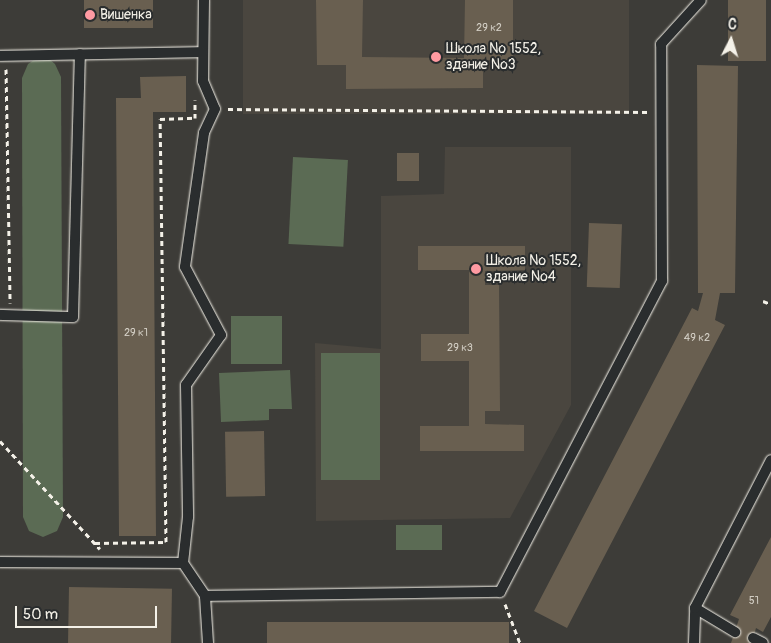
<!DOCTYPE html>
<html>
<head>
<meta charset="utf-8">
<style>
  body { margin:0 }
  #map { position:relative; width:771px; height:643px; overflow:hidden; background:#3d3c38; font-family:Pangolin,sans-serif }
  div>[style] { position:absolute }
  [style*='--x'] { left:calc(var(--x)*1px); top:calc(var(--y)*1px); width:calc(var(--w)*1px); rotate:calc(var(--a)*1deg) }
  .built>* { inset:0; background:#4a463f; transform-origin:0 0 }
  .green>* { inset:0; background:#5b6b54; transform-origin:0 0 }
  .building>* { inset:0; background:#695f50; transform-origin:0 0 }
  .path>* { height:3px; margin-top:-1.5px; transform-origin:0; background:repeating-linear-gradient(90deg,#f4f1e8 0 5px,transparent 0 9px) }
  .roads { filter:drop-shadow(0 0 1px #f4f1e8) drop-shadow(0 0 1px #f4f1e8) }
  .service>* { height:10px; margin:-5px; padding:0 5px; transform-origin:5px; border-radius:5px; background:#2a2d2e }
  .dots>* { width:14px; height:14px; translate:-50% -50%; box-sizing:border-box; border:2px solid #2a2d2e; border-radius:50% }
  span { translate:-50% -50%; white-space:nowrap; text-align:center; line-height:1.15; -webkit-text-stroke:4px #2a2d2e; paint-order:stroke }
  .number-label { font-size:11px; color:#d1ccc2 }
  .number-label span { -webkit-text-stroke-width:0 }
  .poi-label { font-size:14px; color:#f4f1e8 }
  .left { translate:0 -50%; text-align:left }
  .north { position:absolute; left:706px; top:15px; width:50px; height:50px; -webkit-text-stroke:4px #2a2d2e; paint-order:stroke; rotate:5deg; font-size:14px; font-weight:700; line-height:20px; text-align:center; color:#f4f1e8 }
  .north::after { content:''; display:block; margin:auto; width:18px; height:22px; background:#f4f1e8; clip-path:polygon(50% 0,100% 100%,50% 72%,0 100%) }
  .scale { position:absolute; left:15px; top:606px; width:142px; height:22px; box-sizing:border-box; border:2px solid #f4f1e8; border-top:0; padding-left:6px; font-size:15px; line-height:18px; white-space:nowrap; color:#f4f1e8; -webkit-text-stroke:4px #2a2d2e; paint-order:stroke }
</style>
</head>
<body>
<div id="map">
  <div class="built">
    <div style="left:243px;top:0;width:386px;height:114px"></div>
    <div style="clip-path:polygon(445px 147px,571px 147px,571px 405px,510px 518px,316px 521px,315px 343px,381px 349px,381px 196px,444px 194px)"></div>
  </div>
  <div class="green">
    <div style="clip-path:polygon(49px 59px,55px 64px,61px 77px,63px 517px,57px 531px,43px 537px,29px 531px,23px 517px,22px 78px,28px 64px,34px 60px)"></div>
    <div style="left:293px;top:157px;width:55px;height:87px;rotate:3deg"></div>
    <div style="left:231px;top:316px;width:51px;height:48px"></div>
    <div style="left:321px;top:353px;width:59px;height:127px"></div>
    <div style="clip-path:polygon(290px 370px,292px 409px,269px 409px,269px 420px,221px 422px,219px 373px)"></div>
    <div style="left:396px;top:525px;width:46px;height:25px"></div>
  </div>
  <div class="building">
    <div style="left:84px;top:0;width:69px;height:28px"></div>
    <div style="clip-path:polygon(316px 0,363px 0,362px 57px,464px 58px,465px 0,513px 0,513px 60px,483px 60px,483px 88px,346px 89px,346px 65px,317px 65px)"></div>
    <div style="left:728px;top:0;width:38px;height:61px"></div>
    <div style="clip-path:polygon(697px 65px,738px 66px,735px 293px,720px 293px,715px 320px,725px 325px,567px 628px,534px 611px,692px 308px,698px 311px,703px 293px,698px 293px)"></div>
    <div style="clip-path:polygon(186px 76px,186px 112px,153px 112px,156px 536px,119px 536px,116px 98px,141px 98px,140px 77px)"></div>
    <div style="left:397px;top:153px;width:22px;height:28px"></div>
    <div style="left:589px;top:223px;width:33px;height:64px;rotate:2deg"></div>
    <div style="clip-path:polygon(418px 246px,525px 246px,525px 270px,485px 271px,485px 285px,499px 285px,500px 411px,485px 411px,485px 424px,524px 425px,524px 451px,420px 451px,420px 426px,469px 426px,469px 361px,421px 361px,421px 334px,469px 334px,469px 270px,418px 270px)"></div>
    <div style="left:264px;top:431px;width:65px;height:39px;rotate:89deg"></div>
    <div style="clip-path:polygon(771px 537px,771px 617px,763px 632px,756px 628px,752px 643px,731px 643px,739px 619px,730px 615px)"></div>
    <div style="left:69px;top:587px;width:103px;height:56px;rotate:1deg"></div>
    <div style="left:267px;top:622px;width:242px;height:21px"></div>
  </div>
  <div class="path">
    <div style="--x:6;--y:69;--w:234;--a:89"></div>
    <div style="--x:228;--y:109;--w:421;--a:0.4"></div>
    <div style="--x:763;--y:301;--w:9;--a:21"></div>
    <div style="--x:0;--y:441;--w:147;--a:47.2"></div>
    <div style="--x:95;--y:543;--w:71;--a:-0.8"></div>
    <div style="--x:166;--y:542;--w:423;--a:-90.8"></div>
    <div style="--x:160;--y:119;--w:35;--a:-2"></div>
    <div style="--x:195;--y:118;--w:18;--a:-90"></div>
    <div style="--x:505;--y:604;--w:42;--a:69"></div>
  </div>
  <div class="roads">
    <div class="service">
      <div style="--x:204;--y:0;--w:81;--a:90.7"></div>
      <div style="--x:203;--y:81;--w:30;--a:67"></div>
      <div style="--x:215;--y:109;--w:26;--a:115"></div>
      <div style="--x:204;--y:133;--w:135;--a:98.1"></div>
      <div style="--x:185;--y:267;--w:77;--a:62.1"></div>
      <div style="--x:221;--y:335;--w:61;--a:125"></div>
      <div style="--x:186;--y:385;--w:132;--a:89.1"></div>
      <div style="--x:188;--y:517;--w:46;--a:96.2"></div>
      <div style="--x:183;--y:563;--w:40;--a:56"></div>
      <div style="--x:0;--y:56;--w:203;--a:-1.1"></div>
      <div style="--x:0;--y:315;--w:73;--a:1.6"></div>
      <div style="--x:73;--y:317;--w:263;--a:-88.5"></div>
      <div style="--x:0;--y:562;--w:183;--a:0.3"></div>
      <div style="--x:695;--y:608;--w:47;--a:31"></div>
      <div style="--x:753;--y:638;--w:11;--a:27"></div>
      <div style="--x:208;--y:643;--w:47;--a:-93.7"></div>
      <div style="--x:205;--y:596;--w:295;--a:-0.8"></div>
      <div style="--x:500;--y:592;--w:351;--a:-62.5"></div>
      <div style="--x:662;--y:281;--w:237;--a:-90.2"></div>
      <div style="--x:661;--y:44;--w:59;--a:-47.7"></div>
      <div style="--x:694;--y:643;--w:35;--a:-88"></div>
      <div style="--x:695;--y:608;--w:166;--a:-62.8"></div>
    </div>
  </div>
  <div class="dots">
    <div style="left:90px;top:15px;background:#ff9aa2"></div>
    <div style="left:436px;top:57px;background:#ff9aa2"></div>
    <div style="left:476px;top:269px;background:#ff9aa2"></div>
  </div>
  <div class="number-label">
    <span style="left:489px;top:28px">29 к2</span>
    <span style="left:136px;top:333px">29 к1</span>
    <span style="left:697px;top:338px">49 к2</span>
    <span style="left:460px;top:348px">29 к3</span>
    <span style="left:754px;top:601px">51</span>
  </div>
  <div class="poi-label">
    <span class="left" style="left:100px;top:15px">Вишенка</span>
    <span class="left" style="left:446px;top:57px">Школа № 1552,<br>здание №3</span>
    <span class="left" style="left:486px;top:269px">Школа № 1552,<br>здание №4</span>
  </div>
  <div class="north">С</div>
  <div class="scale">50 m</div>
</div>
</body>
</html>
